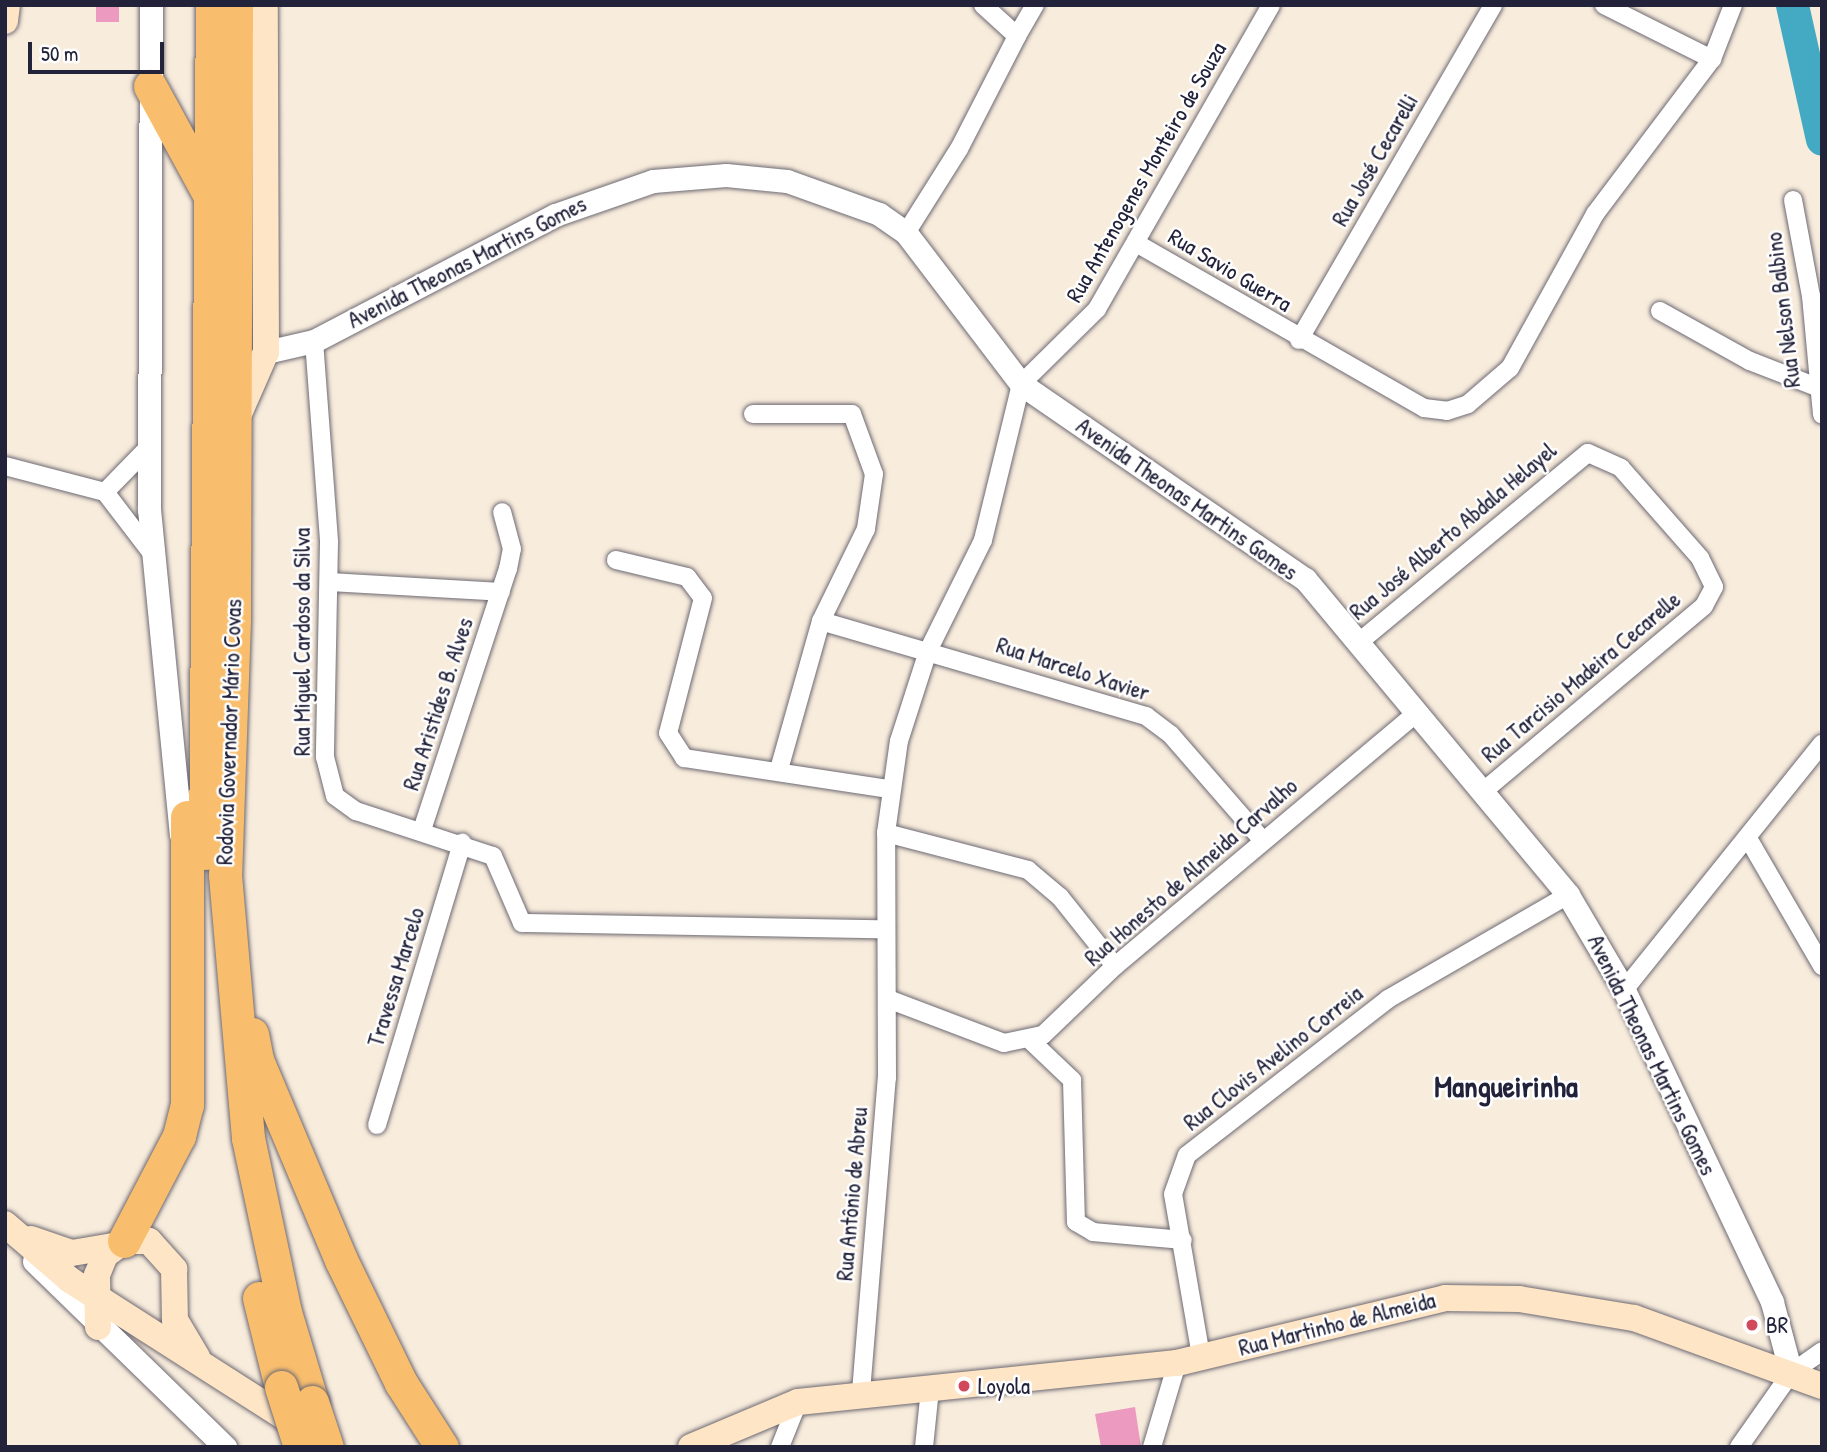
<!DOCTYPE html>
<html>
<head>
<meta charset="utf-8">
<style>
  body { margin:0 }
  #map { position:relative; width:1827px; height:1452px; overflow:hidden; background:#f8ecdc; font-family:"Patrick Hand",sans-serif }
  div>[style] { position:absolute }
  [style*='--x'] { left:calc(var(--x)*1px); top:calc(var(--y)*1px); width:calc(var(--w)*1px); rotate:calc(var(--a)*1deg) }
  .river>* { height:33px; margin:-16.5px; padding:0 16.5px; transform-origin:16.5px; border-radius:16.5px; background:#44aac4 }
  .building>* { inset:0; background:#ed9ac0; transform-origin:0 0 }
  .roads { filter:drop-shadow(0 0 2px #6d6973) drop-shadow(0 0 2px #6d6973) }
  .minor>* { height:18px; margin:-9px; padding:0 9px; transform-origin:9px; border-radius:9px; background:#fff }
  .tertiary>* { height:23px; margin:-11.5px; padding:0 11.5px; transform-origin:11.5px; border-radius:11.5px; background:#fff }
  .secondary>* { height:26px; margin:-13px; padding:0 13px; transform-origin:13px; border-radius:13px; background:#fde5c5 }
  .motorway>* { height:33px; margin:-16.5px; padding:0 16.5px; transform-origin:16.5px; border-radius:16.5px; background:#f9be6d }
  .bridges { filter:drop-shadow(0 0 2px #6d6973) drop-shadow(0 0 2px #6d6973) }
  .motorway-bridge>* { height:33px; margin:-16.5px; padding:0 16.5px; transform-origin:16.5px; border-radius:16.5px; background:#f9be6d }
  .dots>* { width:19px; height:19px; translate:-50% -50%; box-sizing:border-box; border:4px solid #fff; border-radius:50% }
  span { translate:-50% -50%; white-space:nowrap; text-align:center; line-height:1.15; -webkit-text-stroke:5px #fff; paint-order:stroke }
  .street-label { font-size:23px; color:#22223b }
  .poi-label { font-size:23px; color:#22223b }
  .left { translate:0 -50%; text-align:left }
  .district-label { font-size:30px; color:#22223b; font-weight:700 }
  .frame { position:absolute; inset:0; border:7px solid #22223b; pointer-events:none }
  .scale { position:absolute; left:28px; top:42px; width:136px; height:32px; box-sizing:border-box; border:4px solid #22223b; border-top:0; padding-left:9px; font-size:21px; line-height:24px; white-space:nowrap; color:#22223b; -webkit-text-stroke:5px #fff; paint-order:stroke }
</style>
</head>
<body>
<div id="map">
  <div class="river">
    <div style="--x:1792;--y:5;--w:137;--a:77.4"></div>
  </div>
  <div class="building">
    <div style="left:96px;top:5px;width:23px;height:17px"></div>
    <div style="clip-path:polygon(1135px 1407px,1141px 1447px,1101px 1447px,1095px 1414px)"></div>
  </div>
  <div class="roads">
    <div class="minor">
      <div style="--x:1604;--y:5;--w:121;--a:26.6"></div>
      <div style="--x:1017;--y:36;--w:36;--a:-60"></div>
      <div style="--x:1793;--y:200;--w:98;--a:79.4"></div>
      <div style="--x:1811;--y:296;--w:119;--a:84.7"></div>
      <div style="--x:906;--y:233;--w:99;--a:-57.8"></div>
      <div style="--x:959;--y:149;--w:127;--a:-62.8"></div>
      <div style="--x:1017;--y:36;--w:46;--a:-137.6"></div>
      <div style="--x:1136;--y:243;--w:332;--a:29.8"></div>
      <div style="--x:1424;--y:408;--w:23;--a:7"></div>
      <div style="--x:1447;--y:411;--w:22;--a:-18"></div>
      <div style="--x:1468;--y:404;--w:55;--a:-40.6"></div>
      <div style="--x:1510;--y:368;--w:176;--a:-61.1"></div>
      <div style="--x:1595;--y:214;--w:194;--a:-53"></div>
      <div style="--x:1712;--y:59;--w:58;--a:-68.7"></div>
      <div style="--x:1660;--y:311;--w:103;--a:29.1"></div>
      <div style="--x:1750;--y:361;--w:72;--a:21.2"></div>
      <div style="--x:1299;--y:340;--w:387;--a:-59.9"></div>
      <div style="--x:314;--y:341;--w:202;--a:85.7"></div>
      <div style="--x:329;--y:542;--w:215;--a:91.1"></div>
      <div style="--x:325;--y:757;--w:40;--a:75.6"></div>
      <div style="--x:335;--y:796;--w:26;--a:36"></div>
      <div style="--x:356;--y:811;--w:144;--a:18.2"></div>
      <div style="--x:493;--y:856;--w:73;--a:66.6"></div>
      <div style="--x:522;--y:923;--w:361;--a:1"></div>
      <div style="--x:753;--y:414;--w:99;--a:0"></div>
      <div style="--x:852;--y:414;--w:64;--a:69.9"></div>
      <div style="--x:874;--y:474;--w:56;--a:98.3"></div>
      <div style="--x:866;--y:529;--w:102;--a:116.1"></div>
      <div style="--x:821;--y:621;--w:154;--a:105.8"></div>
      <div style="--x:5;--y:466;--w:103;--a:14.6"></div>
      <div style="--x:105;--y:492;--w:81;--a:52.6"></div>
      <div style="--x:105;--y:492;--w:62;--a:-45.7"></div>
      <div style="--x:616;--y:560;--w:73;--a:13.5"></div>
      <div style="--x:687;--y:577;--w:26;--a:53"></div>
      <div style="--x:703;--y:598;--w:139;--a:104.5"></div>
      <div style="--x:668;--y:733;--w:30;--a:57"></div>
      <div style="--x:684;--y:758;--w:207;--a:8.6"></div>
      <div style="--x:330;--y:582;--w:171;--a:3.3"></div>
      <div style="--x:821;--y:621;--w:339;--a:16.3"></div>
      <div style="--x:1146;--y:716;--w:31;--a:37"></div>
      <div style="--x:1171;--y:735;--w:140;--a:49"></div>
      <div style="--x:1358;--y:643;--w:298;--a:-39.6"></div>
      <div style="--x:1588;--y:453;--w:36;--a:24"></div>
      <div style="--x:1621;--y:468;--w:120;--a:48.7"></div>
      <div style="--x:1700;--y:558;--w:32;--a:64"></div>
      <div style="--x:1714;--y:587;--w:21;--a:118"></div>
      <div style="--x:1704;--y:606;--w:291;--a:140"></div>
      <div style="--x:422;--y:830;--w:275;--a:-71.8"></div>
      <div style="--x:508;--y:569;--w:20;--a:-79"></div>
      <div style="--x:512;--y:549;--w:38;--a:-105"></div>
      <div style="--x:886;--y:833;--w:147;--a:14.6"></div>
      <div style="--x:1028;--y:870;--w:42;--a:40.2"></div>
      <div style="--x:1060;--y:897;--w:88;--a:51.4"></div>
      <div style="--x:1749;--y:840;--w:146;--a:59.9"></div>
      <div style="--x:1624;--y:990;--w:316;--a:-51.2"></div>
      <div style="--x:888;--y:999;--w:124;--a:20.8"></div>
      <div style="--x:1004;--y:1043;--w:40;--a:-12"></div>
      <div style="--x:1043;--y:1035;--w:100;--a:-43.8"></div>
      <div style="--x:1115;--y:966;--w:392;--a:-40"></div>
      <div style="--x:1031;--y:1041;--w:57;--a:43.6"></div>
      <div style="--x:1072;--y:1080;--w:142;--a:88.4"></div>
      <div style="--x:1076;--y:1222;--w:20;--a:30"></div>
      <div style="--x:1093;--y:1232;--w:90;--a:5.1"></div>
      <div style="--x:377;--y:1125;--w:295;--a:-73.2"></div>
      <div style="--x:1201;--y:1356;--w:164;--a:-99.8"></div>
      <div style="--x:1173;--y:1194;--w:41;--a:-70.3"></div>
      <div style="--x:1187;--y:1155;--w:254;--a:-37.8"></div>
      <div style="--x:1388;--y:999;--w:208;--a:-30"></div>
      <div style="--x:861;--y:1392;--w:315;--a:-85.3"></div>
      <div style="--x:887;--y:1078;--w:245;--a:-90.2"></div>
      <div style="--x:886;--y:833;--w:93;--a:-82"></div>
      <div style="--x:899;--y:741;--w:95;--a:-72.1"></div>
      <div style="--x:928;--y:651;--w:124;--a:-63.6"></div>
      <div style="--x:983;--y:540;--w:161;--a:-76.3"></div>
      <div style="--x:1021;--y:384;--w:107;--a:-44.6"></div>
      <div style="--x:1097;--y:309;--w:350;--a:-60.2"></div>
      <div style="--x:780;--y:1447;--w:48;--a:-68.2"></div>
      <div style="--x:924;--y:1447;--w:58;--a:-84.1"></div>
      <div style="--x:1152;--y:1447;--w:88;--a:-73.4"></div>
      <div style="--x:1739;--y:1447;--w:90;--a:-54.9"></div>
      <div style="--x:1791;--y:1373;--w:38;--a:-35"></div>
    </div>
    <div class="tertiary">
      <div style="--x:151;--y:5;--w:504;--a:90.23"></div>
      <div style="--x:149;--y:509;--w:326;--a:84.4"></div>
      <div style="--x:266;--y:352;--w:49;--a:-12.9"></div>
      <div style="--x:314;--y:341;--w:272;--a:-27.6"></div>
      <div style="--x:555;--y:215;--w:104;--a:-19.1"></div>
      <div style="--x:653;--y:181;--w:73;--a:-4.7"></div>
      <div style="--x:726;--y:175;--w:61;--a:5.6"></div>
      <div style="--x:787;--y:181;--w:98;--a:19.7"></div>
      <div style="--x:879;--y:214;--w:33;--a:35"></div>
      <div style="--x:906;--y:233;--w:190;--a:52.7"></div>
      <div style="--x:1021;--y:384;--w:345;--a:34.5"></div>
      <div style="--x:1305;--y:579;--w:411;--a:50.2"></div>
      <div style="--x:1568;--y:895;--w:110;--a:59.5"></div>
      <div style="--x:1624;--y:990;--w:345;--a:64.6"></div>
      <div style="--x:1772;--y:1302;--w:73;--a:75"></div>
      <div style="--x:34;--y:1261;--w:267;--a:44.2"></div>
    </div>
    <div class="secondary">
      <div style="--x:5;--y:21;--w:16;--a:-83"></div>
      <div style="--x:238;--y:416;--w:70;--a:-66.4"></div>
      <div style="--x:266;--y:352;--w:347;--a:-90.2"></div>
      <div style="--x:5;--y:1224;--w:86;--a:40.7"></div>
      <div style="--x:70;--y:1280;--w:274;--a:32.6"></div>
      <div style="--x:31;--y:1239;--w:43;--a:18.9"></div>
      <div style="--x:72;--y:1253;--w:43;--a:-9.5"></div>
      <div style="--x:98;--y:1327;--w:52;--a:-91.1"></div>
      <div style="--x:97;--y:1275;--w:22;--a:-68"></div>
      <div style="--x:105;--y:1255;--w:24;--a:-36"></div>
      <div style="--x:124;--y:1241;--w:25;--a:0"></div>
      <div style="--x:149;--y:1241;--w:38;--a:48"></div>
      <div style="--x:174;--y:1269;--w:51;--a:88.9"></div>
      <div style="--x:175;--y:1320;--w:43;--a:59.3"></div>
      <div style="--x:691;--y:1447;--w:116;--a:-22.8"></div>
      <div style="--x:798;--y:1402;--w:381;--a:-5.9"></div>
      <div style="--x:1177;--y:1363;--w:276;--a:-13.6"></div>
      <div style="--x:1445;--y:1298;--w:74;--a:0.8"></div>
      <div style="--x:1519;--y:1299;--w:117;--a:9.4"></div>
      <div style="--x:1634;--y:1318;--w:200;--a:19.9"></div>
    </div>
    <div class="motorway">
      <div style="--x:236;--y:5;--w:615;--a:90.19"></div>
      <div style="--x:234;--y:620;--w:255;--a:92"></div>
      <div style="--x:225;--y:875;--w:264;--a:85"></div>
      <div style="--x:248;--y:1138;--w:178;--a:78"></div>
      <div style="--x:285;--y:1312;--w:94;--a:73.3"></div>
      <div style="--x:150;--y:86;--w:125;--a:61.4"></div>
      <div style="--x:205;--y:853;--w:848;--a:-89.53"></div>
      <div style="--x:252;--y:1034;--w:26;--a:79"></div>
      <div style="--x:257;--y:1060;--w:217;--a:67.2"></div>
      <div style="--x:341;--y:1260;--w:137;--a:64"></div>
      <div style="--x:401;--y:1383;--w:76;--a:57.4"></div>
      <div style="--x:124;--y:1241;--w:119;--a:-62.4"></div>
      <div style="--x:179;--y:1136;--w:32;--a:-76"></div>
      <div style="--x:187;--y:1105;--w:288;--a:-90"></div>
      <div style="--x:259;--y:1298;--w:92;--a:76.1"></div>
    </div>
  </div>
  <div class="bridges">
    <div class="motorway-bridge">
      <div style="--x:281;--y:1387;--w:63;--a:72.4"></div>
      <div style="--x:312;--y:1402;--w:47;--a:71.6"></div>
    </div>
  </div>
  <div class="dots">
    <div style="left:1752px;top:1325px;background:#d1495b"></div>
    <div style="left:964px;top:1386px;background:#d1495b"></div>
  </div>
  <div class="street-label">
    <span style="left:1375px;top:160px;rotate:-60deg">Rua José Cecarelli</span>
    <span style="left:1146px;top:172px;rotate:-60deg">Rua Antenogenes Monteiro de Souza</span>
    <span style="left:467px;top:262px;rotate:-27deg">Avenida Theonas Martins Gomes</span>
    <span style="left:1230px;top:270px;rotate:31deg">Rua Savio Guerra</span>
    <span style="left:1783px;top:310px;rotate:-97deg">Rua Nelson Balbino</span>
    <span style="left:1187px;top:499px;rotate:35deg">Avenida Theonas Martins Gomes</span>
    <span style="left:1453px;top:531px;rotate:-40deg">Rua José Alberto Abdala Helayel</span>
    <span style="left:302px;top:642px;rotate:-90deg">Rua Miguel Cardoso da Silva</span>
    <span style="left:1073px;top:669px;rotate:18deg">Rua Marcelo Xavier</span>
    <span style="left:1581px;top:677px;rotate:-40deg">Rua Tarcisio Madeira Cecarelle</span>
    <span style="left:438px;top:704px;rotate:-72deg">Rua Aristides B. Alves</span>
    <span style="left:229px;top:732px;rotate:-88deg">Rodovia Governador Mário Covas</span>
    <span style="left:1191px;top:872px;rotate:-41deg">Rua Honesto de Almeida Carvalho</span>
    <span style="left:396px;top:977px;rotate:-73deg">Travessa Marcelo</span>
    <span style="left:1652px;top:1055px;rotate:64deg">Avenida Theonas Martins Gomes</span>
    <span style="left:1273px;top:1058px;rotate:-38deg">Rua Clovis Avelino Correia</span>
    <span style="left:852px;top:1194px;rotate:-85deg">Rua Antônio de Abreu</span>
    <span style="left:1337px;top:1324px;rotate:-14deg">Rua Martinho de Almeida</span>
  </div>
  <div class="poi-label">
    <span class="left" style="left:1766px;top:1325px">BR</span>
    <span class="left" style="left:978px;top:1386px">Loyola</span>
  </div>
  <div class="district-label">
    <span style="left:1506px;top:1086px">Mangueirinha</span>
  </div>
  <div class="frame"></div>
  <div class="scale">50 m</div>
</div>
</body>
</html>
